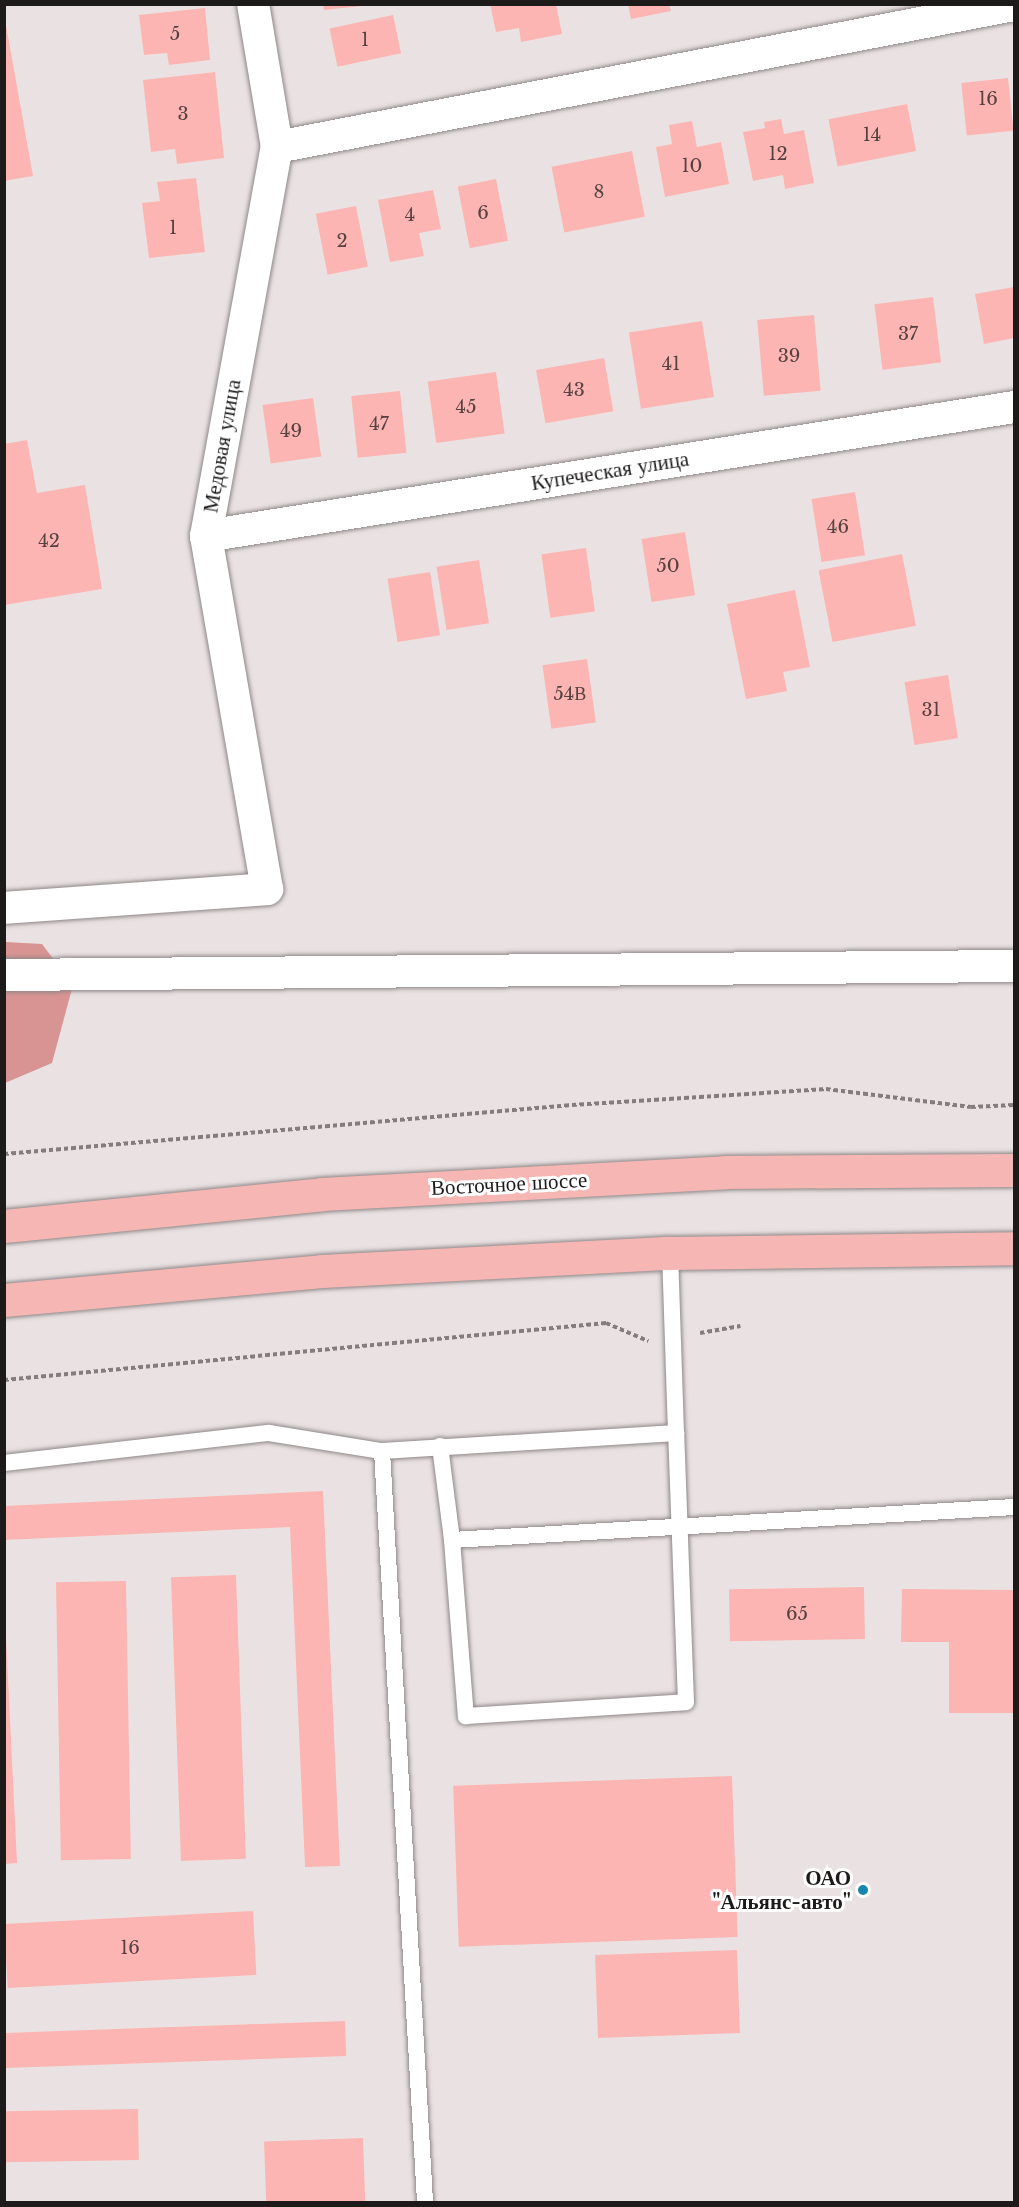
<!DOCTYPE html>
<html>
<head>
<meta charset="utf-8">
<style>
  body { margin:0 }
  #map { position:relative; width:1019px; height:2207px; overflow:hidden; background:#eae2e2; font-family:"Libre Baskerville",serif }
  div>[style] { position:absolute }
  [style*='--x'] { left:calc(var(--x)*1px); top:calc(var(--y)*1px); width:calc(var(--w)*1px); rotate:calc(var(--a)*1deg) }
  .forest>* { inset:0; background:#d89492 }
  .building>* { inset:0; background:#fcb5b2; transform-origin:0 0 }
  .path>* { height:4px; margin-top:-2px; transform-origin:0; background:repeating-linear-gradient(90deg,#837d7d 0 4.5px,transparent 0 7.5px) }
  .roads { filter:drop-shadow(0 0 2px #8f8888) drop-shadow(0 0 2px #8f8888) }
  .service>* { height:16px; margin:-8px; padding:0 8px; transform-origin:8px; border-radius:8px; background:#fff }
  .minor>* { height:32px; margin:-16px; padding:0 16px; transform-origin:16px; border-radius:16px; background:#fff }
  .trunk>* { height:33px; margin:-16.5px; padding:0 16.5px; transform-origin:16.5px; border-radius:16.5px; background:#f6b6b4 }
  .dots>* { width:16px; height:16px; translate:-50% -50%; box-sizing:border-box; border:3px solid #fff; border-radius:50% }
  span { translate:-50% -50%; white-space:nowrap; text-align:center; line-height:1.15; -webkit-text-stroke:6px #fff; paint-order:stroke }
  .number-label { font-size:18px; color:#554140 }
  .number-label span { -webkit-text-stroke-width:0 }
  .street-label { font-size:21px; color:#1d1a1a }
  .poi-label { font-size:21px; color:#1d1a1a; font-weight:700 }
  .right { translate:-100% -50%; text-align:right }
  .frame { position:absolute; inset:0; border:6px solid #1d1a1a; pointer-events:none }
</style>
</head>
<body>
<div id="map">
  <div class="forest">
    <div style="clip-path:polygon(5px 942px,42px 944px,73px 985px,52px 1063px,5px 1083px)"></div>
  </div>
  <div class="building">
    <div style="clip-path:polygon(323px 4px,362px 4px,362px 6px,324px 10px)"></div>
    <div style="clip-path:polygon(490px 4px,556px 4px,562px 34px,521px 42px,519px 28px,496px 32px)"></div>
    <div style="clip-path:polygon(628px 4px,669px 4px,671px 11px,631px 19px)"></div>
    <div style="clip-path:polygon(205px 8px,210px 60px,169px 65px,167px 53px,144px 55px,139px 15px)"></div>
    <div style="clip-path:polygon(4px 14px,33px 176px,4px 181px)"></div>
    <div style="left:393px;top:15px;width:39px;height:65px;rotate:78deg"></div>
    <div style="clip-path:polygon(215px 72px,224px 158px,177px 164px,175px 149px,151px 152px,143px 80px)"></div>
    <div style="left:1008px;top:78px;width:53px;height:47px;rotate:84deg"></div>
    <div style="left:907px;top:104px;width:48px;height:80px;rotate:79deg"></div>
    <div style="clip-path:polygon(781px 119px,784px 134px,804px 130px,814px 183px,785px 189px,783px 175px,753px 181px,743px 132px,765px 128px,764px 122px)"></div>
    <div style="clip-path:polygon(692px 121px,697px 147px,721px 142px,729px 184px,665px 197px,656px 147px,672px 144px,669px 125px)"></div>
    <div style="left:632px;top:151px;width:67px;height:82px;rotate:79deg"></div>
    <div style="clip-path:polygon(196px 178px,205px 252px,149px 258px,142px 203px,160px 201px,157px 182px)"></div>
    <div style="left:496px;top:179px;width:63px;height:39px;rotate:79deg"></div>
    <div style="clip-path:polygon(433px 190px,441px 229px,419px 233px,424px 256px,390px 262px,378px 200px)"></div>
    <div style="left:356px;top:206px;width:62px;height:41px;rotate:79deg"></div>
    <div style="clip-path:polygon(1014px 287px,1014px 338px,984px 344px,975px 294px)"></div>
    <div style="left:933px;top:297px;width:66px;height:59px;rotate:83deg"></div>
    <div style="left:814px;top:315px;width:76px;height:57px;rotate:85deg"></div>
    <div style="left:702px;top:321px;width:77px;height:74px;rotate:81deg"></div>
    <div style="left:604px;top:358px;width:54px;height:69px;rotate:80deg"></div>
    <div style="left:496px;top:372px;width:62px;height:69px;rotate:82deg"></div>
    <div style="left:400px;top:391px;width:62px;height:49px;rotate:84deg"></div>
    <div style="left:313px;top:398px;width:59px;height:51px;rotate:82deg"></div>
    <div style="clip-path:polygon(27px 440px,37px 493px,85px 485px,102px 589px,4px 605px,4px 444px)"></div>
    <div style="left:855px;top:492px;width:64px;height:44px;rotate:81deg"></div>
    <div style="left:685px;top:532px;width:64px;height:44px;rotate:81deg"></div>
    <div style="left:586px;top:548px;width:64px;height:45px;rotate:82deg"></div>
    <div style="left:902px;top:554px;width:73px;height:85px;rotate:79deg"></div>
    <div style="left:479px;top:560px;width:64px;height:43px;rotate:81deg"></div>
    <div style="left:430px;top:572px;width:64px;height:43px;rotate:81deg"></div>
    <div style="clip-path:polygon(795px 590px,810px 667px,783px 672px,787px 691px,746px 699px,727px 604px)"></div>
    <div style="left:587px;top:659px;width:64px;height:45px;rotate:82deg"></div>
    <div style="left:948px;top:675px;width:64px;height:44px;rotate:81deg"></div>
    <div style="clip-path:polygon(323px 1491px,340px 1866px,305px 1867px,290px 1527px,4px 1540px,4px 1506px)"></div>
    <div style="left:236px;top:1575px;width:284px;height:65px;rotate:88deg"></div>
    <div style="left:126px;top:1581px;width:278px;height:70px;rotate:89deg"></div>
    <div style="left:864px;top:1587px;width:52px;height:135px;rotate:89deg"></div>
    <div style="clip-path:polygon(902px 1589px,1014px 1590px,1014px 1713px,949px 1713px,949px 1642px,901px 1642px)"></div>
    <div style="clip-path:polygon(4px 1597px,17px 1863px,4px 1864px)"></div>
    <div style="left:732px;top:1776px;width:161px;height:279px;rotate:88deg"></div>
    <div style="left:253px;top:1911px;width:64px;height:249px;rotate:87deg"></div>
    <div style="left:737px;top:1950px;width:83px;height:142px;rotate:88deg"></div>
    <div style="left:345px;top:2021px;width:35px;height:341px;rotate:88deg"></div>
    <div style="left:138px;top:2109px;width:51px;height:134px;rotate:89deg"></div>
    <div style="left:363px;top:2138px;width:64px;height:99px;rotate:88deg"></div>
  </div>
  <div class="path">
    <div style="--x:4;--y:1154;--w:570;--a:-4.93"></div>
    <div style="--x:572;--y:1105;--w:255;--a:-3.6"></div>
    <div style="--x:826;--y:1089;--w:146;--a:7.1"></div>
    <div style="--x:971;--y:1107;--w:43;--a:-2.7"></div>
    <div style="--x:700;--y:1333;--w:41;--a:-9.9"></div>
    <div style="--x:4;--y:1380;--w:605;--a:-5.41"></div>
    <div style="--x:606;--y:1323;--w:46;--a:23.2"></div>
  </div>
  <div class="roads">
    <div class="service">
      <div style="--x:440;--y:1446;--w:95;--a:82.7"></div>
      <div style="--x:452;--y:1540;--w:563;--a:-3.36"></div>
      <div style="--x:382;--y:1451;--w:752;--a:86.72"></div>
      <div style="--x:4;--y:1463;--w:267;--a:-6.5"></div>
      <div style="--x:269;--y:1433;--w:114;--a:9.1"></div>
      <div style="--x:382;--y:1451;--w:295;--a:-3.5"></div>
      <div style="--x:676;--y:1433;--w:180;--a:-91.9"></div>
      <div style="--x:452;--y:1540;--w:177;--a:85.5"></div>
      <div style="--x:466;--y:1716;--w:220;--a:-3.6"></div>
      <div style="--x:686;--y:1702;--w:269;--a:-92.1"></div>
    </div>
    <div class="minor">
      <div style="--x:277;--y:147;--w:751;--a:-10.91"></div>
      <div style="--x:206;--y:536;--w:818;--a:-9.07"></div>
      <div style="--x:4;--y:908;--w:264;--a:-4.1"></div>
      <div style="--x:267;--y:889;--w:358;--a:-99.8"></div>
      <div style="--x:206;--y:536;--w:395;--a:-79.7"></div>
      <div style="--x:277;--y:147;--w:145;--a:-99.5"></div>
      <div style="--x:4;--y:975;--w:1010;--a:-0.51"></div>
    </div>
    <div class="trunk">
      <div style="--x:4;--y:1226;--w:320;--a:-5.7"></div>
      <div style="--x:322;--y:1194;--w:404;--a:-3.1"></div>
      <div style="--x:725;--y:1172;--w:289;--a:-0.4"></div>
      <div style="--x:4;--y:1300;--w:319;--a:-5.2"></div>
      <div style="--x:322;--y:1271;--w:348;--a:-3"></div>
      <div style="--x:670;--y:1253;--w:344;--a:-0.8"></div>
    </div>
  </div>
  <div class="dots">
    <div style="left:863px;top:1890px;background:#1886ad"></div>
  </div>
  <div class="number-label">
    <span style="left:175px;top:34px">5</span>
    <span style="left:365px;top:40px">1</span>
    <span style="left:988px;top:99px">16</span>
    <span style="left:183px;top:114px">3</span>
    <span style="left:872px;top:135px">14</span>
    <span style="left:778px;top:154px">12</span>
    <span style="left:692px;top:166px">10</span>
    <span style="left:599px;top:192px">8</span>
    <span style="left:483px;top:213px">6</span>
    <span style="left:410px;top:215px">4</span>
    <span style="left:173px;top:228px">1</span>
    <span style="left:342px;top:241px">2</span>
    <span style="left:908px;top:334px">37</span>
    <span style="left:789px;top:356px">39</span>
    <span style="left:671px;top:364px">41</span>
    <span style="left:574px;top:390px">43</span>
    <span style="left:466px;top:407px">45</span>
    <span style="left:379px;top:424px">47</span>
    <span style="left:291px;top:431px">49</span>
    <span style="left:838px;top:527px">46</span>
    <span style="left:49px;top:541px">42</span>
    <span style="left:668px;top:566px">50</span>
    <span style="left:570px;top:694px">54В</span>
    <span style="left:931px;top:710px">31</span>
    <span style="left:797px;top:1614px">65</span>
    <span style="left:130px;top:1948px">16</span>
  </div>
  <div class="street-label">
    <span style="left:222px;top:446px;rotate:-80deg">Медовая улица</span>
    <span style="left:610px;top:471px;rotate:-9deg">Купеческая улица</span>
    <span style="left:509px;top:1184px;rotate:-3deg">Восточное шоссе</span>
  </div>
  <div class="poi-label">
    <span class="right" style="left:851px;top:1890px">ОАО<br>"Альянс-авто"</span>
  </div>
  <div class="frame"></div>
</div>
</body>
</html>
